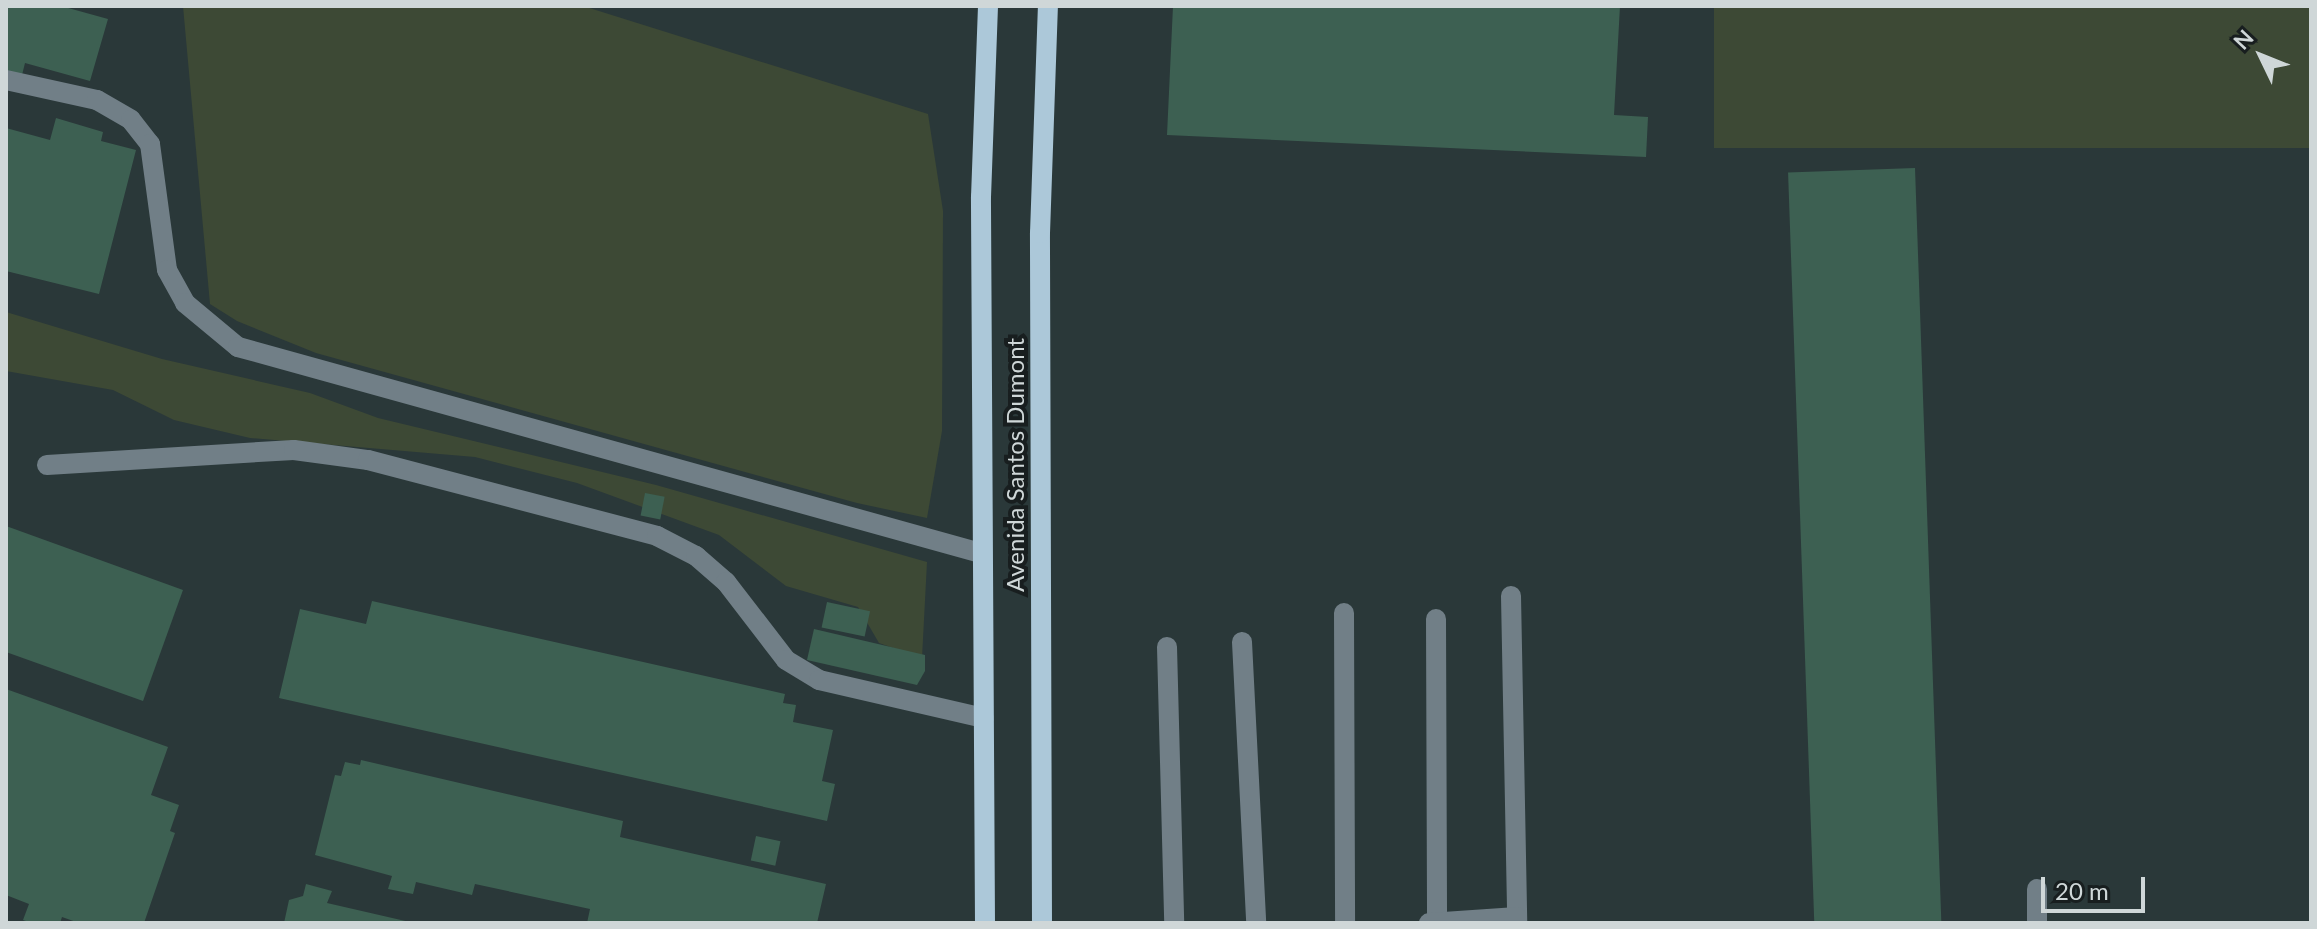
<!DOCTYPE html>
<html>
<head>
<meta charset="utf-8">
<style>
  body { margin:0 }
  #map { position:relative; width:2317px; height:929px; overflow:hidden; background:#2a3839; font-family:Lato,sans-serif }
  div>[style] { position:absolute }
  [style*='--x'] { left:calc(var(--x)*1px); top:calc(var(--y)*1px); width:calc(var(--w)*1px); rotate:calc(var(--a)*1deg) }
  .green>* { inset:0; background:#3d4935; transform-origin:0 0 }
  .building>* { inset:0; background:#3d6052; transform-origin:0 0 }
  .minor>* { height:20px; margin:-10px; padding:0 10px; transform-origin:10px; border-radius:10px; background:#717f87 }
  .major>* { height:20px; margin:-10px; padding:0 10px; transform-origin:10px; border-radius:10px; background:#acc8d9 }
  span { translate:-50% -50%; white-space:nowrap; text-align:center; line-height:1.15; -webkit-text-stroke:8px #181e1f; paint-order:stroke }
  .street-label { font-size:24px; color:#cfd7d8 }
  .frame { position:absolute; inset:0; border:8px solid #cfd7d8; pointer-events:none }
  .north { position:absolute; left:2221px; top:16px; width:80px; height:80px; -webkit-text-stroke:6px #181e1f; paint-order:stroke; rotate:313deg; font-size:22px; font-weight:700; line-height:32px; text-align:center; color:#cfd7d8 }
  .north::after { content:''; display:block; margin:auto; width:28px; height:36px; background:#cfd7d8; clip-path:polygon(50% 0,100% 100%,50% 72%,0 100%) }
  .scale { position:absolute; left:2041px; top:877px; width:104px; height:36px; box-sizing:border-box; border:4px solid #cfd7d8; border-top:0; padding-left:10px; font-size:24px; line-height:28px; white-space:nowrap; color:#cfd7d8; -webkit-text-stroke:6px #181e1f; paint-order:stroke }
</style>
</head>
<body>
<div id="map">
  <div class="green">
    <div style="clip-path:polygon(183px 6px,583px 6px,928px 114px,943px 211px,942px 431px,927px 518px,857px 503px,316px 353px,237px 321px,210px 304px)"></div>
    <div style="left:1714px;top:6px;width:597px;height:142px"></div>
    <div style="clip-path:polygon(6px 312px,162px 359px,310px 393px,378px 418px,656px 485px,927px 562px,922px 658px,879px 643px,858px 607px,786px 586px,719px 535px,577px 483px,475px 457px,250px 438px,174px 420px,113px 390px,6px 371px)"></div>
  </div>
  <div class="building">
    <div style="clip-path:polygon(6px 6px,61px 6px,108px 19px,90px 81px,25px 63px,21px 79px,6px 75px)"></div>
    <div style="clip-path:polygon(1173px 6px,1620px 6px,1614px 115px,1648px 117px,1646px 157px,1167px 135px)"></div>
    <div style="clip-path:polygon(56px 118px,103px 132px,101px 141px,136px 150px,99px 294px,6px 271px,6px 128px,50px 140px)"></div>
    <div style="left:1915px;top:168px;width:755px;height:127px;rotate:88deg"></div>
    <div style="left:645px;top:493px;width:20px;height:23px;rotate:11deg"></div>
    <div style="clip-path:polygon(6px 526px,183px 590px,143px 701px,6px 652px)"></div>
    <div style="clip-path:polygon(372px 601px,785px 694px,783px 703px,796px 705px,793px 722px,833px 730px,822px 781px,835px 784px,827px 821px,279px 698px,300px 609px,366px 624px)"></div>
    <div style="left:827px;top:602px;width:44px;height:26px;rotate:12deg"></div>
    <div style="clip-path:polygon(814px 629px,925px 655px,925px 671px,917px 685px,807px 660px)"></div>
    <div style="clip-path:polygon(6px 689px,168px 747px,151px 795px,179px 805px,170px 831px,175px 833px,144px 923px,79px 923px,62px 917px,60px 923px,32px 923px,23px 920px,29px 904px,6px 895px)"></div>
    <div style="clip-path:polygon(361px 760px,623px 821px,620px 837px,826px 884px,817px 923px,587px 923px,590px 909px,475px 884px,472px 895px,416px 882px,413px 894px,388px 889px,392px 876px,315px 855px,335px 775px,341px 776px,345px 762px,360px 765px)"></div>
    <div style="left:756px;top:836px;width:25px;height:25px;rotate:12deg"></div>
    <div style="clip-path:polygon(306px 884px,332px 891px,327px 903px,414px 923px,284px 923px,289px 900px,303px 896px)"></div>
  </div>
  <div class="minor">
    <div style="--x:6;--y:80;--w:93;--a:12.4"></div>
    <div style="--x:97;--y:100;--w:39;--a:30"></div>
    <div style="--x:131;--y:120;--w:31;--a:52"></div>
    <div style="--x:150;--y:144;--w:127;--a:82.3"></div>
    <div style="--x:167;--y:270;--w:38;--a:61"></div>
    <div style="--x:185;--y:303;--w:69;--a:39.7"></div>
    <div style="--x:238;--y:347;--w:771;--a:15.5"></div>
    <div style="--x:47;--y:465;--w:247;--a:-3.5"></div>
    <div style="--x:294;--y:450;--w:75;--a:7.7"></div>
    <div style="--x:368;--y:460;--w:299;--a:14.7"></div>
    <div style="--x:657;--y:536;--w:44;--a:27.1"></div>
    <div style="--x:696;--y:556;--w:40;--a:41"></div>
    <div style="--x:726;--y:582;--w:98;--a:52.4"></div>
    <div style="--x:786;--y:660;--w:39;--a:31"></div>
    <div style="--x:819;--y:680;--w:169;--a:13"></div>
    <div style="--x:1511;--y:596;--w:327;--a:88.9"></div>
    <div style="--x:1344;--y:613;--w:310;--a:89.8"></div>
    <div style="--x:1436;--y:619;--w:303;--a:89.8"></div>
    <div style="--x:1242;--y:642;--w:281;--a:87.1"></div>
    <div style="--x:1167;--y:647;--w:276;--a:88.5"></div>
    <div style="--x:1429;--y:923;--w:88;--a:-3.9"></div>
    <div style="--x:2037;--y:923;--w:34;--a:-90"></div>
  </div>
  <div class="major">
    <div style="--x:985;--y:923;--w:726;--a:-90.32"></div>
    <div style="--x:981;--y:197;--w:191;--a:-87.9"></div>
    <div style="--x:1042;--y:923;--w:690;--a:-90.17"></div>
    <div style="--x:1040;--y:233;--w:227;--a:-88"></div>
  </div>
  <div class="street-label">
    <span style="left:1015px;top:465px;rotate:-90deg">Avenida Santos Dumont</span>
  </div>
  <div class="frame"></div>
  <div class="north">N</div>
  <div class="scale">20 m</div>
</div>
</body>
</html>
